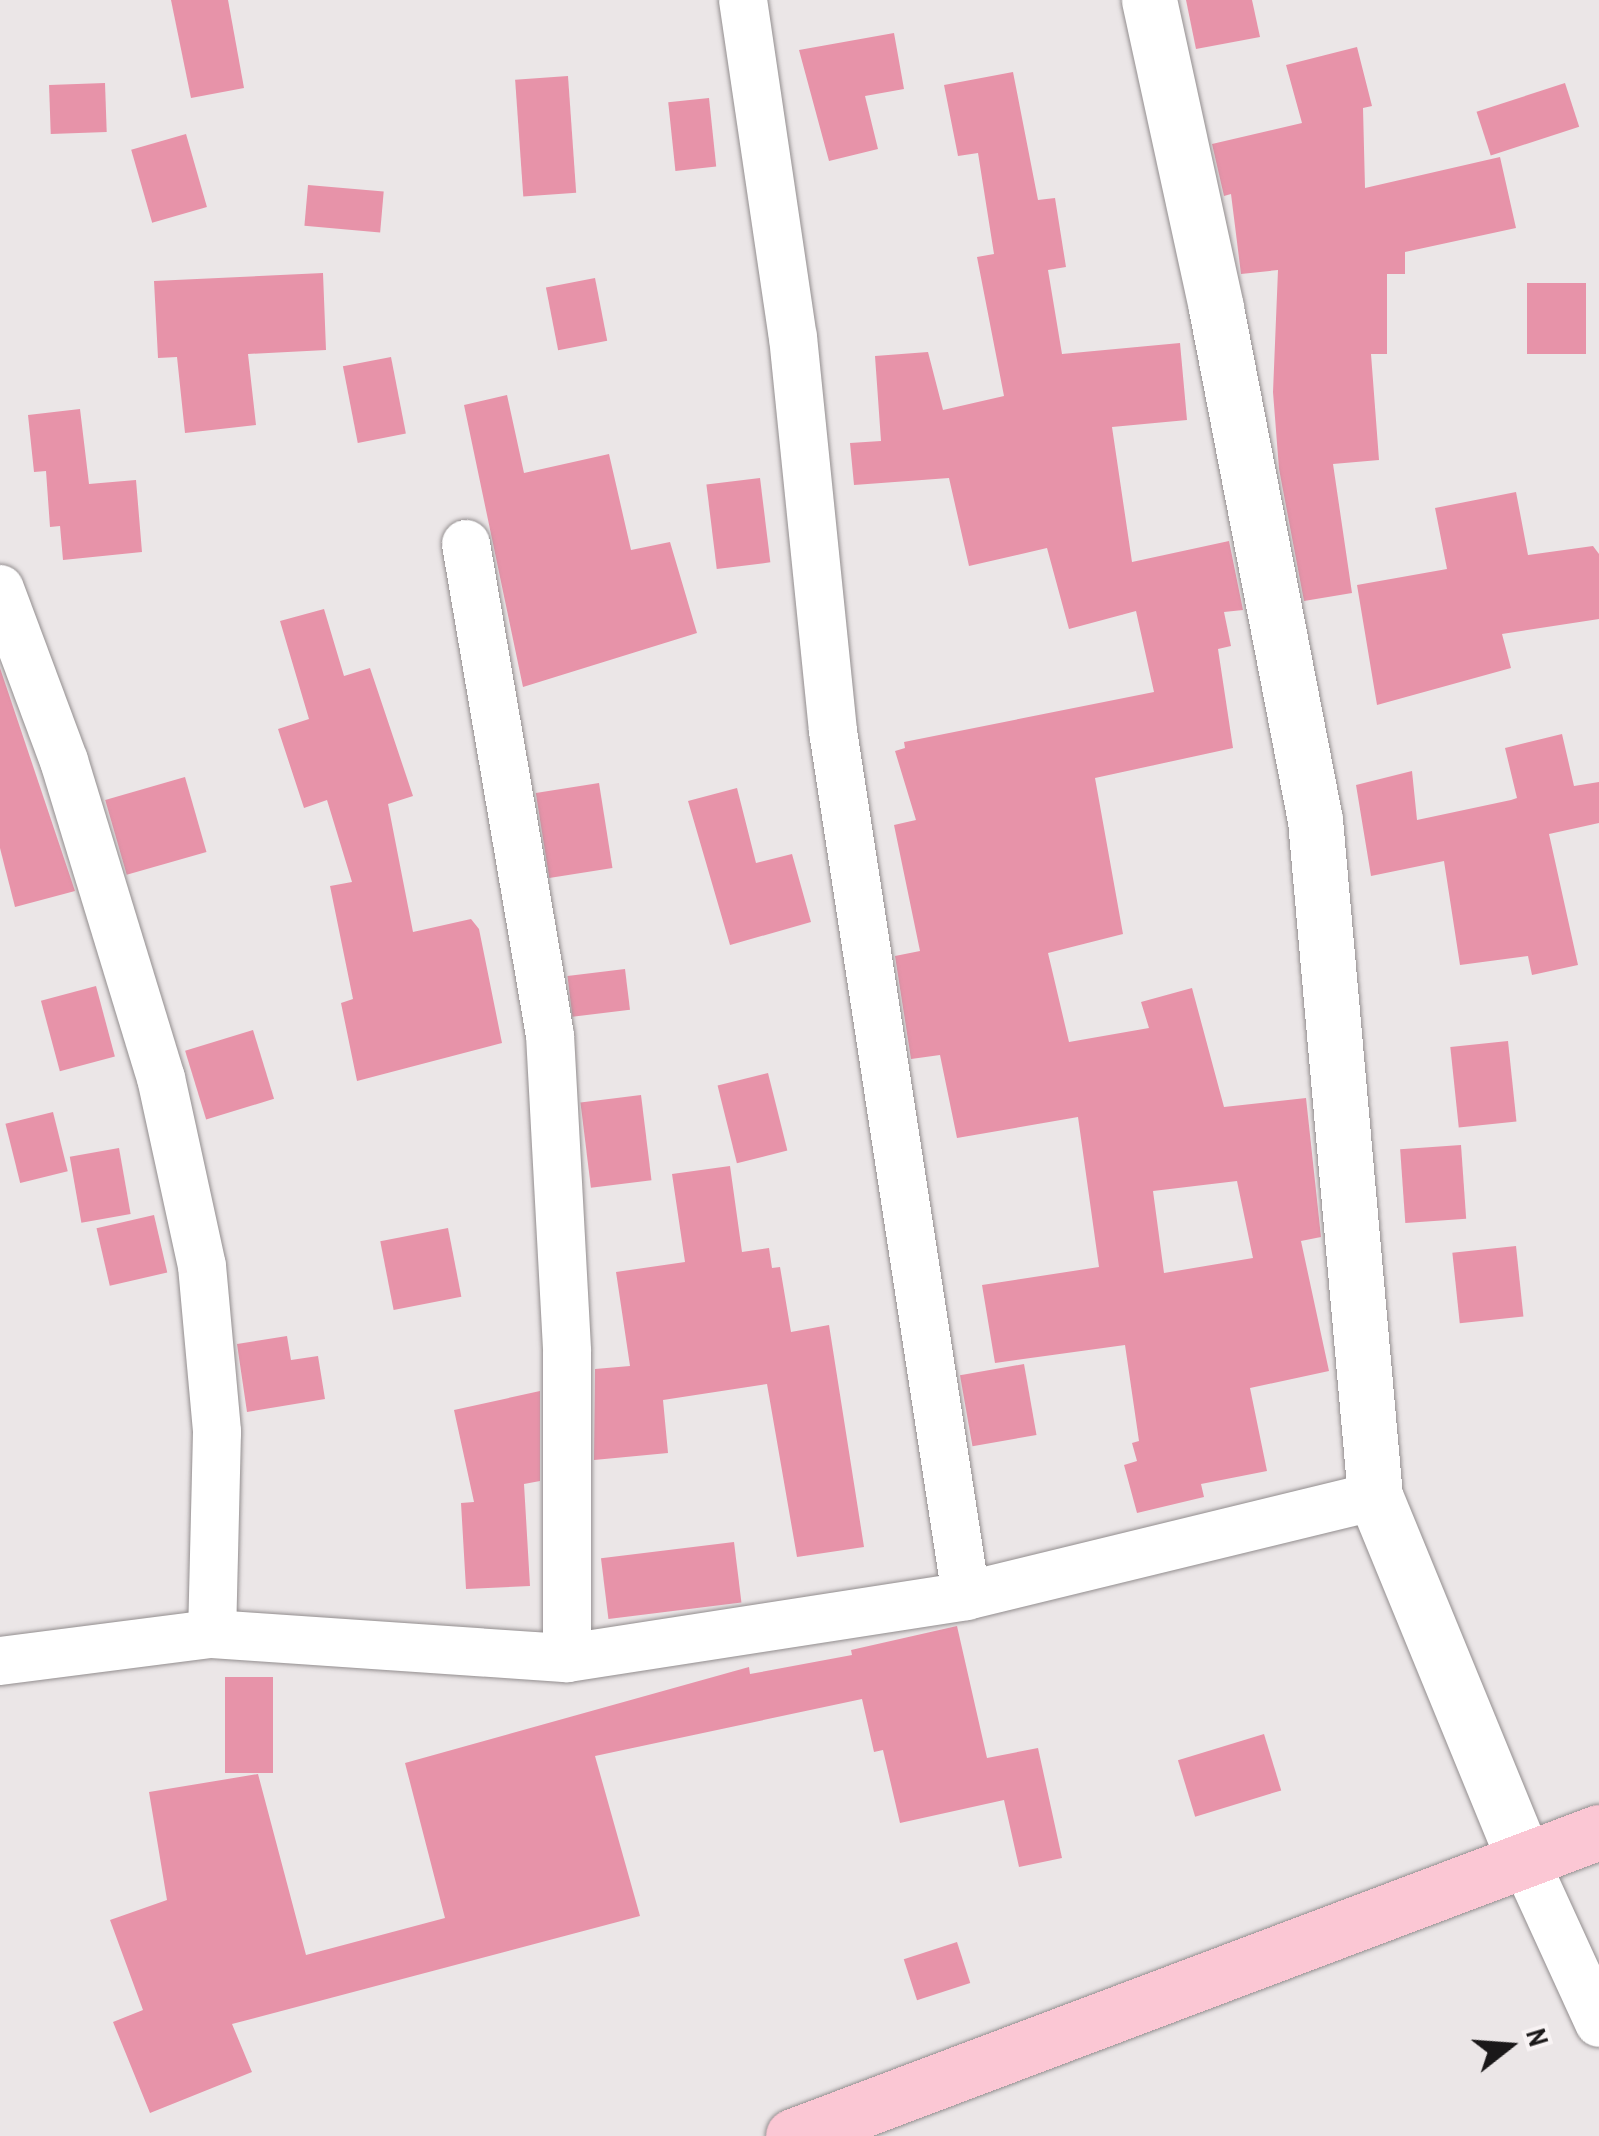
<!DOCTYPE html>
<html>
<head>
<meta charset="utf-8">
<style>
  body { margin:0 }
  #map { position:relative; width:1599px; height:2136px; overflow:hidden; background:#ebe6e7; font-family:"Archivo Narrow",sans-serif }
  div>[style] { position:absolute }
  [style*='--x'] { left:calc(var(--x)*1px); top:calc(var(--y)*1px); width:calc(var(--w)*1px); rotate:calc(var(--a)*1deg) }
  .building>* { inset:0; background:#e793a9; transform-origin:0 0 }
  .roads { filter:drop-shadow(0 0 2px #938e8f) drop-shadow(0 0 2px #938e8f) }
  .minor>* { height:48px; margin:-24px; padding:0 24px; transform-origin:24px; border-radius:24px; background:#fff }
  .tertiary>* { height:55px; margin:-27.5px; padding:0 27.5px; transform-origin:27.5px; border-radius:27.5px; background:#fff }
  .primary>* { height:55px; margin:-27.5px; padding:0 27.5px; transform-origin:27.5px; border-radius:27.5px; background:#fbc7d4 }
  span { translate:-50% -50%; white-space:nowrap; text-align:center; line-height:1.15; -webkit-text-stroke:9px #f8f3f4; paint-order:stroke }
  .north { position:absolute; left:1459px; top:1996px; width:100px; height:100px; -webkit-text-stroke:8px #f8f3f4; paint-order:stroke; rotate:73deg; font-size:28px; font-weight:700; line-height:40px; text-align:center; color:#1a1819 }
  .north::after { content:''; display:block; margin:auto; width:35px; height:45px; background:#1a1819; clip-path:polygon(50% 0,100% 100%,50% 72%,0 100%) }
</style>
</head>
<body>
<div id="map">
  <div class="building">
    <div style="clip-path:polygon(171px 0,228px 0,244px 88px,191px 98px)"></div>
    <div style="clip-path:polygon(1186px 0,1252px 0,1260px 37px,1196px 49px)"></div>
    <div style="clip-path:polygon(894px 33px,904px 89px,865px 96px,878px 149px,829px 161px,799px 50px)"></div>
    <div style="clip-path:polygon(1357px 47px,1372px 106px,1363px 108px,1365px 188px,1500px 157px,1516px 228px,1405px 252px,1405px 274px,1387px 274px,1387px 354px,1371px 354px,1379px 460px,1333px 464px,1352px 593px,1304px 601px,1279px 469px,1273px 392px,1278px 270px,1241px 274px,1231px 194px,1224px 196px,1212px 144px,1302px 123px,1286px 65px)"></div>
    <div style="clip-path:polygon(evenodd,1013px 72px,1038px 200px,1055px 198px,1066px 267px,1048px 270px,1062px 354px,1180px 343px,1187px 420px,1112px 427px,1132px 562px,1229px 541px,1243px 610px,1224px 612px,1231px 646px,1218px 649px,1233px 748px,1095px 778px,1123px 934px,1048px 953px,1069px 1042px,1149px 1028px,1141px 1002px,1192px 988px,1224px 1107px,1306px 1098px,1321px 1237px,1301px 1241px,1329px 1371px,1250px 1388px,1267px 1471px,1201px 1484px,1204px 1497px,1137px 1513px,1124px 1465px,1137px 1461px,1132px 1443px,1139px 1441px,1125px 1345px,995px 1363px,982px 1285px,1099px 1267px,1078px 1117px,957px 1138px,940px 1055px,911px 1059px,895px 956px,920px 951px,894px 825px,916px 820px,895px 751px,905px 748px,904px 742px,1154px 692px,1136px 611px,1069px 629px,1047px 548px,969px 566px,949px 478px,854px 485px,850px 443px,881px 441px,875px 356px,928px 352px,943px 410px,1004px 396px,977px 257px,994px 254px,978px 153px,958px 156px,944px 85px,1013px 72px,1237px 1181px,1253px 1258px,1164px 1273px,1153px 1191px,1237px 1181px)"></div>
    <div style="left:568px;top:76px;width:117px;height:53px;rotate:86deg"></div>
    <div style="left:105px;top:83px;width:49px;height:56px;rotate:88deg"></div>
    <div style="left:1565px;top:83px;width:46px;height:93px;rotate:72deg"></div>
    <div style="left:709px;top:98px;width:69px;height:41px;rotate:84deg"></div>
    <div style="left:186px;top:134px;width:76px;height:57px;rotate:74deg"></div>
    <div style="left:308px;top:185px;width:76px;height:41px;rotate:5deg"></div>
    <div style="clip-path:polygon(323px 273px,326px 350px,248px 354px,256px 425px,185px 433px,177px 357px,158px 358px,154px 281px)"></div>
    <div style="left:595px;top:278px;width:64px;height:50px;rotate:79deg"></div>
    <div style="left:1527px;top:283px;width:59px;height:71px"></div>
    <div style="left:391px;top:357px;width:78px;height:49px;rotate:79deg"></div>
    <div style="clip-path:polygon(507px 395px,524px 473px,609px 454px,631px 550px,670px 542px,697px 633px,523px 687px,464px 405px)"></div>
    <div style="clip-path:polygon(80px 409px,89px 484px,136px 480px,142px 552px,63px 560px,60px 526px,50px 527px,46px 471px,34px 472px,28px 415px)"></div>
    <div style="left:760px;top:478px;width:85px;height:54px;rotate:83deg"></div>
    <div style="clip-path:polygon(1516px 492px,1528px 555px,1593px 546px,1599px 554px,1599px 619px,1502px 634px,1511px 668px,1377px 705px,1357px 585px,1447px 569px,1435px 508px)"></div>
    <div style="clip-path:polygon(324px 609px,344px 676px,370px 668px,413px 796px,388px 804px,413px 932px,471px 919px,479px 929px,502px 1043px,357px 1081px,341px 1003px,353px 999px,330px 886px,352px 882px,327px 800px,304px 808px,278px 729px,309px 719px,280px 621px)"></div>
    <div style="clip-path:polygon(0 668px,75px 891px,15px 907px,0 848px)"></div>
    <div style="clip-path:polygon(1562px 734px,1574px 786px,1599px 782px,1599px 823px,1549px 834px,1578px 965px,1532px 975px,1528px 956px,1460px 965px,1444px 861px,1371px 876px,1356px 785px,1412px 771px,1417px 820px,1511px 800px,1517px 798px,1505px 748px)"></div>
    <div style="left:185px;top:777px;width:78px;height:83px;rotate:74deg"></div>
    <div style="left:599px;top:783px;width:86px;height:64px;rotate:81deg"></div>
    <div style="clip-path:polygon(737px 788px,756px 863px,792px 854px,811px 922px,730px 945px,688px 801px)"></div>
    <div style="left:625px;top:969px;width:41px;height:58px;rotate:83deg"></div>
    <div style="left:96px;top:986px;width:73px;height:57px;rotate:75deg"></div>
    <div style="left:253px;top:1030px;width:72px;height:71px;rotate:73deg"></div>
    <div style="left:1508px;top:1041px;width:81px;height:58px;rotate:84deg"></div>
    <div style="left:768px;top:1073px;width:80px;height:52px;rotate:76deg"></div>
    <div style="left:641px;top:1095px;width:86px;height:61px;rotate:83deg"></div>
    <div style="left:53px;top:1112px;width:61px;height:49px;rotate:76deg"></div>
    <div style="left:1461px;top:1145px;width:74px;height:61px;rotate:86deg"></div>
    <div style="left:119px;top:1148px;width:67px;height:50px;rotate:80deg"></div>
    <div style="clip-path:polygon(730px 1166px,742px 1252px,769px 1248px,772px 1268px,780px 1267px,791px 1332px,829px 1325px,864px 1547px,797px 1557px,767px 1384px,663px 1400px,668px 1453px,594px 1460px,595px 1369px,630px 1366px,616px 1272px,685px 1262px,672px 1174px)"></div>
    <div style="left:154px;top:1215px;width:59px;height:59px;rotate:77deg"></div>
    <div style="left:448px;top:1228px;width:70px;height:69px;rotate:79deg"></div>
    <div style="left:1516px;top:1246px;width:71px;height:64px;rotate:84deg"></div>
    <div style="clip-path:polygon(287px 1336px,291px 1360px,318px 1356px,325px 1399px,247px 1412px,237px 1344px)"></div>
    <div style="left:1024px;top:1364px;width:72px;height:65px;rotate:80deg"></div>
    <div style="clip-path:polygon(540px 1391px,540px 1481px,524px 1484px,530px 1586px,466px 1589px,461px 1503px,474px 1502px,454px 1410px)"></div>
    <div style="left:734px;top:1542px;width:61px;height:134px;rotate:83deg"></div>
    <div style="clip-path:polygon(957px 1626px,987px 1758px,1038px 1748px,1062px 1858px,1019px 1867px,1004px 1800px,900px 1823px,883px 1750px,874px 1752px,862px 1699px,595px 1756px,640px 1916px,232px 2024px,252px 2072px,150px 2113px,113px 2022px,143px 2010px,110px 1920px,167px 1900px,149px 1792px,258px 1774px,306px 1955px,445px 1918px,405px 1763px,749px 1667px,750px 1674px,852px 1655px,851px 1650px)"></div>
    <div style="left:225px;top:1677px;width:48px;height:96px"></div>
    <div style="left:1264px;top:1734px;width:59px;height:90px;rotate:73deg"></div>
    <div style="left:957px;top:1942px;width:43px;height:56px;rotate:72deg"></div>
  </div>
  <div class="roads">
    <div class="minor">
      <div style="--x:743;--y:0;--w:341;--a:81.6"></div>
      <div style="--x:793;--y:337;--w:396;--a:84.2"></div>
      <div style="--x:833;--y:731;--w:875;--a:81.26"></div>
      <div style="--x:466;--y:544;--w:498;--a:80.3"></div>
      <div style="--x:550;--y:1035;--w:317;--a:86.9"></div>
      <div style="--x:567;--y:1352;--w:306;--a:90"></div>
      <div style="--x:0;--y:589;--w:184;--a:69.6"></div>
      <div style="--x:64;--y:761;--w:332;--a:73"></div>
      <div style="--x:161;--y:1078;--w:192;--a:77.7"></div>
      <div style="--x:202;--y:1266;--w:167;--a:84.8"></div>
      <div style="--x:217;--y:1432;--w:202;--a:91.4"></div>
      <div style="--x:0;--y:1661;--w:214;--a:-7.3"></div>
      <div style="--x:212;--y:1634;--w:356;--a:3.9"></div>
      <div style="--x:567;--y:1658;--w:404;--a:-8.8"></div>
      <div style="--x:966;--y:1596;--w:421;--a:-13.7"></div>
      <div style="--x:1525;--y:1861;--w:178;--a:65.4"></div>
    </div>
    <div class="tertiary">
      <div style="--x:1149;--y:0;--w:315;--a:77.7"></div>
      <div style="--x:1216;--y:308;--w:521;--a:79.06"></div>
      <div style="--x:1315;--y:820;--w:679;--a:84.93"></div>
      <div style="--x:1375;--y:1496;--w:395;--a:67.7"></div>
    </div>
    <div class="primary">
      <div style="--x:793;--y:2136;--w:861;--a:-20.67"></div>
    </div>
  </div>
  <div class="north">N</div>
</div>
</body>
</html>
